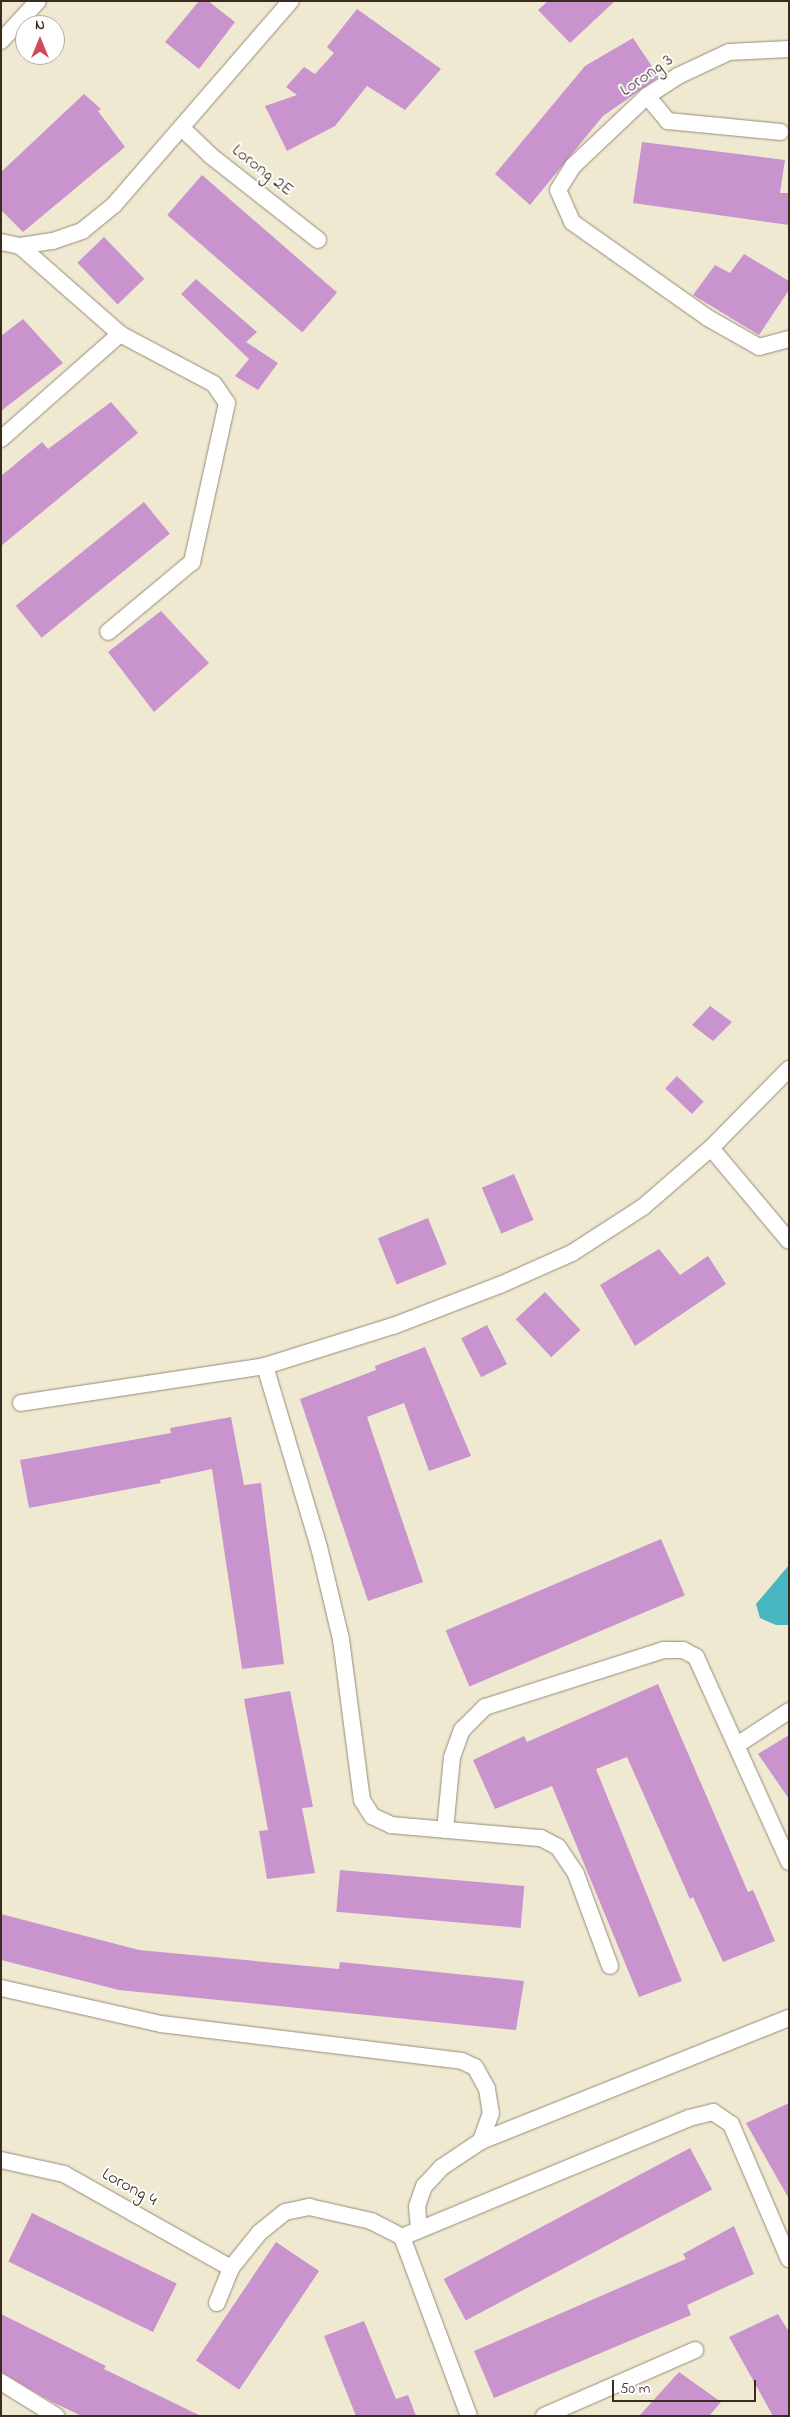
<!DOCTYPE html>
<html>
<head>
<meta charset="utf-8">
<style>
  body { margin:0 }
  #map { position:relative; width:790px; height:2417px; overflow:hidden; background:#f0e9d1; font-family:"Indie Flower",sans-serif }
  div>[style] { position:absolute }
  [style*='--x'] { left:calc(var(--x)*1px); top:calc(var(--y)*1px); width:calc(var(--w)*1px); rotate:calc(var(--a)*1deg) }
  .water>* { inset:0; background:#47b6c0 }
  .building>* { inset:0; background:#c993ce; transform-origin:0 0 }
  .roads { filter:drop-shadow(0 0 1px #968a78) drop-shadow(0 0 1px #968a78) }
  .minor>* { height:16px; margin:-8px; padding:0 8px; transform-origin:8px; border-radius:8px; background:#fff }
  span { translate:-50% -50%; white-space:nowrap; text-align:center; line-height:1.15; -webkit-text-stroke:4px #fff; paint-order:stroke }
  .street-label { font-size:18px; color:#3b2a1e }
  .frame { position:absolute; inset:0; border:2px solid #3b2a1e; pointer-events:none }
  .north { position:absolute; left:15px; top:15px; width:50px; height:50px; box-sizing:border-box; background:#fff; border:1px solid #b1aaa5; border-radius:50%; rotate:0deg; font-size:14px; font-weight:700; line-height:20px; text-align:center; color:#3b2a1e }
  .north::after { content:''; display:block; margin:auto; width:18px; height:22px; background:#d1495b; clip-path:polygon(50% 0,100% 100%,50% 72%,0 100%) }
  .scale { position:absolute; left:612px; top:2380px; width:144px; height:22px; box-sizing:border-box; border:2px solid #3b2a1e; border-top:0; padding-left:6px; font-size:15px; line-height:18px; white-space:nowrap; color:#3b2a1e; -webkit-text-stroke:4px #fff; paint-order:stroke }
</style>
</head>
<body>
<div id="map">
  <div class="water">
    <div style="clip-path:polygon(789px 1565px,789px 1625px,776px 1625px,760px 1618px,756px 1604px)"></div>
  </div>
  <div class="building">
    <div style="clip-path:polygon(199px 1px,208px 1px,235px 22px,199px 69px,165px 42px)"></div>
    <div style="clip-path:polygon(548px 1px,615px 1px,570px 43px,538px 10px)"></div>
    <div style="clip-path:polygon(357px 9px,441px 69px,405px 110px,367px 86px,335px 126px,287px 151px,265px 106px,297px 95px,286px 87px,304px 67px,315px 74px,334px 53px,327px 47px)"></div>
    <div style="clip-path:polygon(633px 38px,659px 77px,603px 116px,530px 205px,495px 174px,585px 66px)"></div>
    <div style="clip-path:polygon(84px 94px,101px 109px,98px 111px,125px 147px,23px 232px,1px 210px,1px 172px)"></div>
    <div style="clip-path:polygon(642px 142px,785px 160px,780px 193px,789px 193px,789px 225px,633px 203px)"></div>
    <div style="left:202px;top:175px;width:179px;height:53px;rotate:41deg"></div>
    <div style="left:104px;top:237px;width:58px;height:37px;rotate:46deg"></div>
    <div style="clip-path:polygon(744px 254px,789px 281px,789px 290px,759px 335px,693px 295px,715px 265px,730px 273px)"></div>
    <div style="clip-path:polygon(196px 279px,257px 332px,246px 342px,278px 363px,258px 390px,235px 376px,249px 359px,181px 294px)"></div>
    <div style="clip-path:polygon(23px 319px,63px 363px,1px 411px,1px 336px)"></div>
    <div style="clip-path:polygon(111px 402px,138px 433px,1px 546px,1px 476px,42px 442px,48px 449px)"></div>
    <div style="left:144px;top:502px;width:41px;height:165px;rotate:51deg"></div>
    <div style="clip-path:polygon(161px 611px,209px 663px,154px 712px,108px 652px)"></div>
    <div style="clip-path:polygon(710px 1006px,732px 1022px,713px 1041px,692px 1025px)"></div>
    <div style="left:677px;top:1076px;width:37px;height:17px;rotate:44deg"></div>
    <div style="left:514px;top:1174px;width:50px;height:35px;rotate:67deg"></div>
    <div style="left:428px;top:1218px;width:50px;height:54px;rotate:68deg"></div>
    <div style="clip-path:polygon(659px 1249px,680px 1275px,708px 1256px,726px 1284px,635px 1346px,600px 1285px)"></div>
    <div style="left:545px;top:1292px;width:52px;height:40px;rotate:47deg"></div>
    <div style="left:487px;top:1325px;width:44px;height:29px;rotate:63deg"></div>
    <div style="clip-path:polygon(425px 1347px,471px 1456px,429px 1471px,404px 1403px,367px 1417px,423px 1582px,368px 1601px,300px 1399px,376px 1370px,375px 1366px)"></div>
    <div style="clip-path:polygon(231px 1417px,244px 1485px,261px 1483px,284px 1664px,242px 1669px,212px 1469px,160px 1480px,161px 1483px,29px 1508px,20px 1460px,171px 1433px,170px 1428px)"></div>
    <div style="left:661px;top:1539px;width:61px;height:234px;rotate:67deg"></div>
    <div style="clip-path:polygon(658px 1684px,748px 1892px,753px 1890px,775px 1941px,723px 1962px,693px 1897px,690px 1899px,627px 1757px,596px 1769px,682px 1981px,639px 1997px,552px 1786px,495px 1809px,473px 1760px,524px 1736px,527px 1742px)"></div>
    <div style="clip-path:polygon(290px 1691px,313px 1807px,302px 1808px,315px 1873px,267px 1879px,259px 1831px,268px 1830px,244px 1699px)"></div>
    <div style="clip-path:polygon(789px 1735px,789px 1799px,758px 1754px)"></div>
    <div style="left:340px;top:1870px;width:185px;height:42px;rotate:5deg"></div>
    <div style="clip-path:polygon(1px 1914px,139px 1950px,339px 1969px,340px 1962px,524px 1981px,516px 2030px,119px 1990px,1px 1960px)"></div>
    <div style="clip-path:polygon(789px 2103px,789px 2199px,746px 2123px)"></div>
    <div style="left:690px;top:2148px;width:47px;height:279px;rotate:62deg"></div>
    <div style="left:32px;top:2213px;width:161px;height:54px;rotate:26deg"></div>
    <div style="clip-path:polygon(734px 2226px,754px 2274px,687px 2305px,691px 2315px,494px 2398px,474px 2351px,686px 2259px,683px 2254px)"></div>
    <div style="left:276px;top:2242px;width:52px;height:143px;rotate:34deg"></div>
    <div style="clip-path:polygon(1px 2314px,106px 2366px,104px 2369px,201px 2416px,82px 2416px,52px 2402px,1px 2372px)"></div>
    <div style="clip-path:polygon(778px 2314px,789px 2332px,789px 2416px,773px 2416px,729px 2337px)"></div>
    <div style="clip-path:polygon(364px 2321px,396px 2399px,408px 2395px,416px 2416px,356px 2416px,324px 2336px)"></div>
    <div style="clip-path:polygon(679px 2372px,721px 2402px,709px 2416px,639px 2416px)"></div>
  </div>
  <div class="roads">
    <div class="minor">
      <div style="--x:1;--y:41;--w:54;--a:-47.2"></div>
      <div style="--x:789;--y:49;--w:60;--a:177.1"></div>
      <div style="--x:729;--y:52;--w:56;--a:154.8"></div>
      <div style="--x:678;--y:76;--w:37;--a:147"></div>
      <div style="--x:647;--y:96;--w:102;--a:136.6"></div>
      <div style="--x:573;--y:166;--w:28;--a:122"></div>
      <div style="--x:558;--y:190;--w:35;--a:66"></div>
      <div style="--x:572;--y:222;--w:166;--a:35.2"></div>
      <div style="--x:708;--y:318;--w:59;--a:29.6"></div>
      <div style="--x:759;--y:347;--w:31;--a:-15"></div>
      <div style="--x:647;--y:96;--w:33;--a:50"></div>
      <div style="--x:668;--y:121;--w:113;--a:5.6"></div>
      <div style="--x:183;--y:129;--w:39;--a:44"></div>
      <div style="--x:211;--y:156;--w:136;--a:38.1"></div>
      <div style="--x:1;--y:242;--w:19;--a:12"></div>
      <div style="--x:20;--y:246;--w:33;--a:-9"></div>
      <div style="--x:53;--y:241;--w:31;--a:-19"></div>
      <div style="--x:82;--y:231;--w:41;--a:-39.1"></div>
      <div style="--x:114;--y:205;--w:270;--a:-49.1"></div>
      <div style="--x:20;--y:246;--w:133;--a:41.3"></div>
      <div style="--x:120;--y:334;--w:106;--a:28"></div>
      <div style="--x:214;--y:384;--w:23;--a:56"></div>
      <div style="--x:227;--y:403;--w:163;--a:102.4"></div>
      <div style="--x:192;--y:562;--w:109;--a:140.2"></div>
      <div style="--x:1;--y:439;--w:159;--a:-41.4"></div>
      <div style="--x:711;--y:1148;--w:121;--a:50"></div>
      <div style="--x:265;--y:1366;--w:189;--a:73.4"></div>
      <div style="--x:319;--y:1547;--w:95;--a:76.6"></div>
      <div style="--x:341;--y:1639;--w:162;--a:82.6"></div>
      <div style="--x:362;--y:1800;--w:19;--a:58"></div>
      <div style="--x:372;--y:1816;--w:21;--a:25"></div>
      <div style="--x:391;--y:1825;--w:151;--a:5"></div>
      <div style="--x:541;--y:1838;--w:19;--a:28"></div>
      <div style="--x:558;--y:1847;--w:32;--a:56"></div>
      <div style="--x:576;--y:1874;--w:98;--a:69.7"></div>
      <div style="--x:21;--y:1403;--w:247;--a:-8.6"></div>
      <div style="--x:265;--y:1366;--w:134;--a:-17.4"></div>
      <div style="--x:393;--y:1326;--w:115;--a:-21"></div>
      <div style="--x:500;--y:1285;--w:79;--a:-24"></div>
      <div style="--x:572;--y:1253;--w:85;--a:-32.9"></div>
      <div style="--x:643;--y:1207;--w:90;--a:-40.9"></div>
      <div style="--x:711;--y:1148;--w:111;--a:-45.4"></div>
      <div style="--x:737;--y:1745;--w:62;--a:-33.2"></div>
      <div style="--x:445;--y:1830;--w:73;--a:-84.5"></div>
      <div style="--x:452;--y:1757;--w:29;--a:-70"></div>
      <div style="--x:462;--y:1730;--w:33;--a:-45"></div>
      <div style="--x:485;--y:1707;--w:188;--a:-17.7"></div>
      <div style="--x:664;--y:1650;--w:19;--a:0"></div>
      <div style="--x:683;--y:1650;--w:15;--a:28"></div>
      <div style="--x:696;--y:1657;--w:225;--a:65.6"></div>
      <div style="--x:1;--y:1988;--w:164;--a:12.7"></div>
      <div style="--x:161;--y:2024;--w:303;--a:7"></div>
      <div style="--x:462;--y:2061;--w:14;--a:25"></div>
      <div style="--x:475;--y:2067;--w:25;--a:61"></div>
      <div style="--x:487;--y:2089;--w:24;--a:81"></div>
      <div style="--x:491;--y:2113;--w:30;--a:110"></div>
      <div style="--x:481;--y:2141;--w:47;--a:146.3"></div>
      <div style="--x:442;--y:2167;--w:26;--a:133"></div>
      <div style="--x:424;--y:2186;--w:21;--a:109"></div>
      <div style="--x:417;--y:2206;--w:24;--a:85"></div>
      <div style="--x:481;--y:2141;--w:332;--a:-21.8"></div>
      <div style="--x:1;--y:2160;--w:65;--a:12.5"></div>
      <div style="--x:64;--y:2174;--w:192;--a:29.4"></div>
      <div style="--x:402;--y:2237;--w:311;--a:-22.5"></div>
      <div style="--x:689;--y:2118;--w:25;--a:-14"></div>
      <div style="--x:713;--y:2112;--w:22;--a:34"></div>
      <div style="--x:731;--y:2124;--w:147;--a:66.8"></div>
      <div style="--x:402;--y:2237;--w:191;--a:69.5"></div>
      <div style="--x:217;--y:2303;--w:38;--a:-68"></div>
      <div style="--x:231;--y:2268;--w:45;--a:-51.3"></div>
      <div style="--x:259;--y:2233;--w:33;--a:-39"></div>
      <div style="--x:285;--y:2212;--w:25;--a:-12"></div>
      <div style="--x:309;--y:2207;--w:64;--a:12.7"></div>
      <div style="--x:371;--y:2221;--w:35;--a:27"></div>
      <div style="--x:1;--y:2382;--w:65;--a:31.7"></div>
      <div style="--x:544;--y:2416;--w:165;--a:-23.6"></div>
    </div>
  </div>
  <div class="street-label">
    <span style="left:647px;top:76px;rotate:-35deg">Lorong 3</span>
    <span style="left:262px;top:171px;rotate:38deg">Lorong 2E</span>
    <span style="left:129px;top:2188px;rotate:29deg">Lorong 4</span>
  </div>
  <div class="frame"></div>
  <div class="north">N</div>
  <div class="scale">50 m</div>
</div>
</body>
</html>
